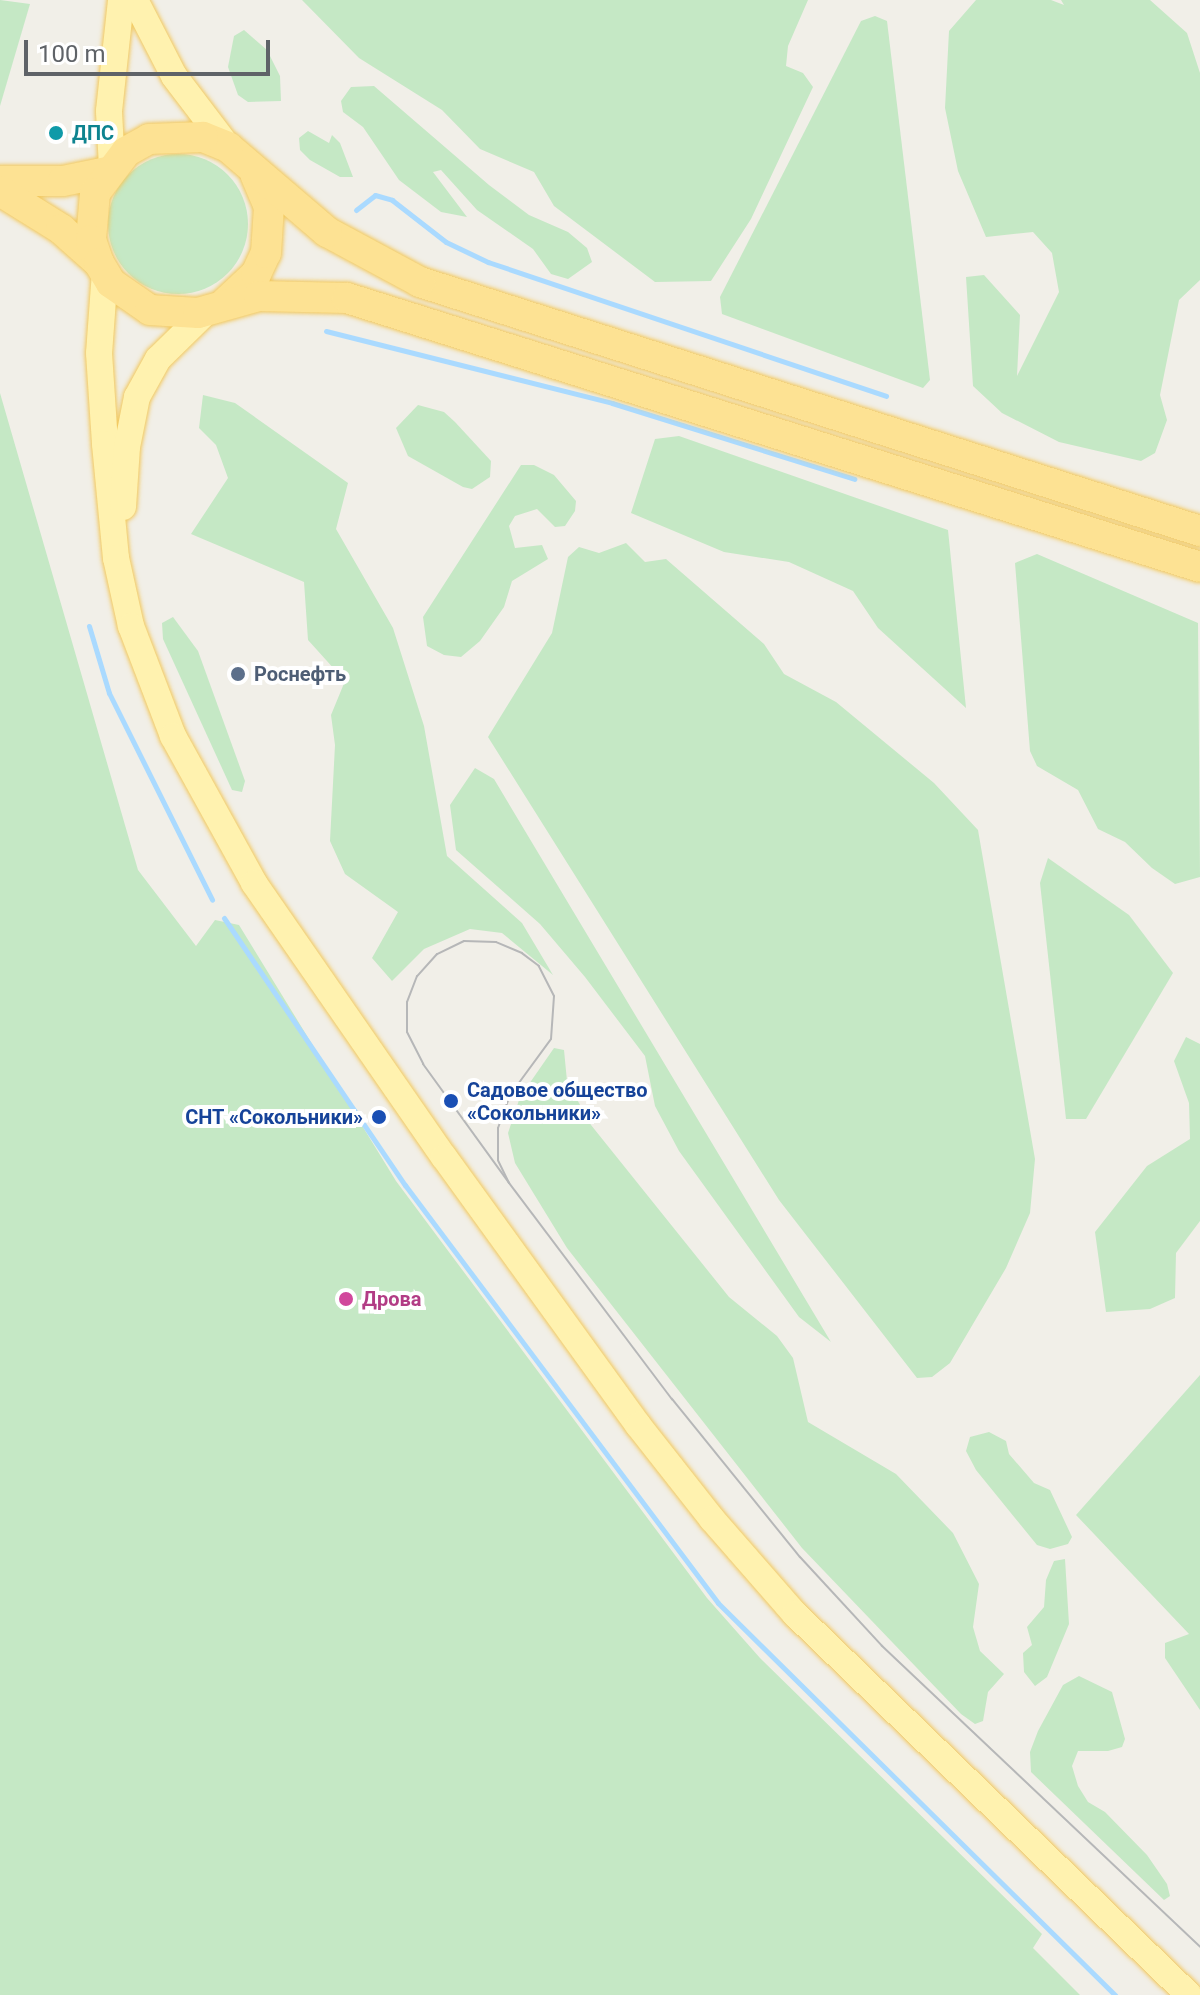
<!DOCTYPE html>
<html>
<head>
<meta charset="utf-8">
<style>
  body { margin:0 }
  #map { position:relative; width:1200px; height:1995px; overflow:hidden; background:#f1efe8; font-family:Roboto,sans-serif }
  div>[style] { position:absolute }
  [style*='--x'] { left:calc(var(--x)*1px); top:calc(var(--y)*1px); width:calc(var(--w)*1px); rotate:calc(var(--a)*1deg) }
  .green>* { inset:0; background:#c5e8c5 }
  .round { border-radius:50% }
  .stream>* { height:5px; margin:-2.5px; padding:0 2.5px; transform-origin:2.5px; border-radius:2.5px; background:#aadaff }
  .roads { filter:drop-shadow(0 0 2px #f2c960) drop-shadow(0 0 2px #f2c960) }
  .major>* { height:26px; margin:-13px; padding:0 13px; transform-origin:13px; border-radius:13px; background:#fff2af }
  .highway>* { height:30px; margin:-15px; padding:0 15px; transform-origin:15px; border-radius:15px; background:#fde293 }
  .tram>* { height:2px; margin:-1px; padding:0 1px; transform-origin:1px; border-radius:1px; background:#b6b7b8 }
  .dots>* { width:22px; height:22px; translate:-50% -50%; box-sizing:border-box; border:4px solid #fff; border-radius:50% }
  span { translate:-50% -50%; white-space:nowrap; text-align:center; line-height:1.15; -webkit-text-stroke:8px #fff; paint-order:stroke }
  .culture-label { font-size:20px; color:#0d838f; font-weight:700 }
  .left { translate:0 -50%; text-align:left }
  .service-label { font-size:20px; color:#4e5e75; font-weight:700 }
  .transit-label { font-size:20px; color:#164399; font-weight:700 }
  .right { translate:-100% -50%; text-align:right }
  .hotel-label { font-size:20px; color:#b23c85; font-weight:700 }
  .scale { position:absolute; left:24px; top:40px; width:246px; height:36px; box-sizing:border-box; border:4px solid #5f6368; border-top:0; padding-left:10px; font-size:24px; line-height:28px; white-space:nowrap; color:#5f6368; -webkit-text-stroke:6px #fff; paint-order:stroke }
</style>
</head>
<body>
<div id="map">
  <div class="green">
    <div style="clip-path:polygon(0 0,30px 4px,0 106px)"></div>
    <div style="clip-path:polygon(302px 0,808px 0,788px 46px,786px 66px,803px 73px,813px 87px,751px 219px,711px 281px,655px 282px,554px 206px,534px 172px,480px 149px,442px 110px,359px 58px)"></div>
    <div style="clip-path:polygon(976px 0,1051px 0,1064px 5px,1061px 0,1150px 0,1187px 33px,1200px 73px,1200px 280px,1179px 300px,1160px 395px,1167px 420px,1155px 453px,1141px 461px,1059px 442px,1002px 413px,973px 386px,966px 277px,984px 275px,1020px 315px,1017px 376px,1059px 292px,1052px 253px,1033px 232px,986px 237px,958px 171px,945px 108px,949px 31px)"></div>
    <div style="clip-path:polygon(875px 16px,887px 21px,930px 380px,923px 388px,722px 314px,720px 297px,861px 21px)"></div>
    <div style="clip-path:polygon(244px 30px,267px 50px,280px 76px,281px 101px,248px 102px,238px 95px,228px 67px,234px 36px)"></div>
    <div style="clip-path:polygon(374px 86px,489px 185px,529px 215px,568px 232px,587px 248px,592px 262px,568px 279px,551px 274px,533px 249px,477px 210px,441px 170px,433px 172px,467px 217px,441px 212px,399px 180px,363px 127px,343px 112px,341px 101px,351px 87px)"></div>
    <div style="clip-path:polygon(308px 131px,329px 143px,332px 135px,340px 143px,353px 177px,340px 177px,310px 160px,300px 150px,299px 138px)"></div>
    <div class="round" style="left:108px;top:154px;width:140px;height:140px"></div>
    <div style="clip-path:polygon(0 393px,138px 870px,196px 946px,215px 920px,239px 925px,396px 1181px,707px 1598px,760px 1658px,1042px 1934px,1033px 1948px,1080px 1995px,0 1995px)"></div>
    <div style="clip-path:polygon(203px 395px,235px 403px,348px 483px,336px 529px,393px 628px,424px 726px,447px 856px,522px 923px,553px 975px,502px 933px,470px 929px,424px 949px,392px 981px,372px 958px,398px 912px,345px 874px,330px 841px,335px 745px,331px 715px,345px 681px,308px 640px,304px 582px,191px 534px,228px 478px,216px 445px,199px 428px)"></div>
    <div style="clip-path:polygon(418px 405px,444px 412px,455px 422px,491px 461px,490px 477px,472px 489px,463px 487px,408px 456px,396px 428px)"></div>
    <div style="clip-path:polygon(679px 436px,948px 530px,966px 708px,878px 628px,853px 591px,789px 562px,724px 552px,631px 513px,655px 439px)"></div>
    <div style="clip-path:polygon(521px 465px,534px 465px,554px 475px,576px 501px,575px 511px,565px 526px,555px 527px,537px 509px,515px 516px,509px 526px,515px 548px,542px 545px,548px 559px,512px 581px,504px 607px,480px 641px,461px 657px,444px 655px,427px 646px,423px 617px)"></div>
    <div style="clip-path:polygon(626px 543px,645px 562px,666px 559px,764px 644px,784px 674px,836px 702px,934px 783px,978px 830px,1035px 1159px,1030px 1213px,1006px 1268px,950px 1363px,932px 1377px,917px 1378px,779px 1200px,488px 737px,552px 633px,568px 557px,579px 547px,599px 553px)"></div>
    <div style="clip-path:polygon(1037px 554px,1198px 623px,1200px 877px,1175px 884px,1152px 868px,1125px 842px,1098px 829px,1078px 790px,1037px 766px,1030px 751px,1015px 563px)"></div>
    <div style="clip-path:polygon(173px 617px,198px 651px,245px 781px,242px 792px,232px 790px,163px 639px,162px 623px)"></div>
    <div style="clip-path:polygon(475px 768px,494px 779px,831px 1342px,799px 1317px,679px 1151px,655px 1106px,645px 1056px,585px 977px,540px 924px,456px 850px,450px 805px)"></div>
    <div style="clip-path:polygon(1048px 858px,1129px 915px,1173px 973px,1086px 1119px,1066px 1119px,1040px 883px)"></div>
    <div style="clip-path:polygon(1186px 1037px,1200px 1044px,1200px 1221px,1176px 1253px,1175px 1298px,1150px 1309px,1106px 1312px,1095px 1232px,1147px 1166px,1190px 1139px,1189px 1103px,1174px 1061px)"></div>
    <div style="clip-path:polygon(554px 1048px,564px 1050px,567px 1081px,591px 1125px,729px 1297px,777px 1336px,793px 1358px,808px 1422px,896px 1474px,953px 1533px,979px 1584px,973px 1627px,980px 1651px,1004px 1674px,988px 1692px,983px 1721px,975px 1724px,961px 1714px,802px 1548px,567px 1248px,515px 1163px,508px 1133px,520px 1097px)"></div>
    <div style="clip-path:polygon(1200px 1375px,1200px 1710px,1165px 1658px,1165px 1643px,1189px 1634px,1076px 1515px)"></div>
    <div style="clip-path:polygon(989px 1432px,1006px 1441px,1009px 1454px,1034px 1483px,1050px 1490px,1072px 1537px,1068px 1544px,1050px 1549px,1037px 1545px,976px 1470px,966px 1451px,970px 1437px)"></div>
    <div style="clip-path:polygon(1065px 1559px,1069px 1624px,1047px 1677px,1035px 1686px,1024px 1672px,1023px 1653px,1032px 1645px,1027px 1627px,1044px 1607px,1046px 1580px,1054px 1561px)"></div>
    <div style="clip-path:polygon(1079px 1676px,1112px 1692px,1125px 1739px,1122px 1747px,1108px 1751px,1078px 1751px,1072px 1766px,1078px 1786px,1088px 1802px,1105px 1812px,1147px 1855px,1167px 1884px,1170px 1896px,1164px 1900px,1031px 1772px,1030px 1752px,1038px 1731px,1063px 1685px)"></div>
  </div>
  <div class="stream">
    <div style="--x:356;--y:210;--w:24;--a:-38"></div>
    <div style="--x:375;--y:195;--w:18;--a:16"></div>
    <div style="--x:392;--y:200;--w:68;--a:37.9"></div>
    <div style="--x:446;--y:242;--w:47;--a:25.5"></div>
    <div style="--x:488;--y:262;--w:420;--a:18.6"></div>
    <div style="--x:326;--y:331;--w:295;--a:14.1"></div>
    <div style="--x:612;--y:403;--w:254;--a:17.4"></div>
    <div style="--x:89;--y:626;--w:70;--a:73.4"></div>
    <div style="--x:109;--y:693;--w:231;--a:63.5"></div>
    <div style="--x:224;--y:918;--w:323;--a:55.9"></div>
    <div style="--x:405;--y:1185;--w:522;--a:53.17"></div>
    <div style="--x:718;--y:1603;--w:558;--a:44.64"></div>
  </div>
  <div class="roads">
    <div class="major">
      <div style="--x:135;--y:0;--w:85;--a:62.8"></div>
      <div style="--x:174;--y:76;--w:89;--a:52.7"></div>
      <div style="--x:112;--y:167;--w:56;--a:-93.1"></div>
      <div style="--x:109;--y:111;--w:112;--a:-83.8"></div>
      <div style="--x:105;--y:272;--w:81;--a:94.2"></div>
      <div style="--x:99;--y:353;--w:91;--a:86.2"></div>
      <div style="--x:105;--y:444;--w:115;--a:84.5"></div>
      <div style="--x:116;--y:558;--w:70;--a:77.6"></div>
      <div style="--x:131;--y:626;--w:118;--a:69.1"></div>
      <div style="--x:173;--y:736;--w:168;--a:61.1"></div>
      <div style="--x:254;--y:883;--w:333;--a:55.3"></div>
      <div style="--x:444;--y:1157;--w:331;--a:54.1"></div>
      <div style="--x:638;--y:1425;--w:120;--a:51.8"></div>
      <div style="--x:712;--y:1519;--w:126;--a:48.9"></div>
      <div style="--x:795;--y:1614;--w:548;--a:44.04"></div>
      <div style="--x:123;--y:507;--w:60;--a:-86.2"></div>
      <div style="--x:127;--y:447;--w:51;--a:-78.7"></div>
      <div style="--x:137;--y:397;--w:43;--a:-61.1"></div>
      <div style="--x:158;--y:359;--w:70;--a:-44.4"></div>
    </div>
    <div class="highway">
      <div style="--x:0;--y:181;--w:63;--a:0"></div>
      <div style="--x:63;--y:181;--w:45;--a:-11.6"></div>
      <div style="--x:0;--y:191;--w:72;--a:31.9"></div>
      <div style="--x:61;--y:229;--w:50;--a:41.7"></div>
      <div style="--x:226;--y:302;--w:41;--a:-43"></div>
      <div style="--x:256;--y:274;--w:23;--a:-65"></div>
      <div style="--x:266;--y:253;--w:46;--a:-86.3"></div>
      <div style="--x:269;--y:207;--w:34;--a:-113"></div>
      <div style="--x:1200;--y:531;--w:819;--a:-162.3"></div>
      <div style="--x:420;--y:282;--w:106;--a:-151.7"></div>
      <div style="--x:327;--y:232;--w:130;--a:-139.4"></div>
      <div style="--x:228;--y:147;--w:27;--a:-158"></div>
      <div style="--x:203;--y:137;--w:54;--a:177.9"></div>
      <div style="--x:149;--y:139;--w:26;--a:151"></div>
      <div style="--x:126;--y:152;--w:51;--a:127.1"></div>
      <div style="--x:95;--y:193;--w:47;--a:94.9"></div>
      <div style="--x:91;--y:240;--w:24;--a:71"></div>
      <div style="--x:99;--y:263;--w:23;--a:59"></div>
      <div style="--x:111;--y:283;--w:47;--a:34.7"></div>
      <div style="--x:150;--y:310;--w:48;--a:3.6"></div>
      <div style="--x:198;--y:313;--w:63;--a:-15.6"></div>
      <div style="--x:259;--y:296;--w:88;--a:1.3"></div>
      <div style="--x:347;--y:298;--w:894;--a:17.5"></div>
    </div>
  </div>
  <div class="tram">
    <div style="--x:509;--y:1183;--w:25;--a:-116"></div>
    <div style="--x:498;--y:1160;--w:32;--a:-90"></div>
    <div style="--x:498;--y:1128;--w:35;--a:-70"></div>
    <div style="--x:510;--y:1095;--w:69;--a:-53.8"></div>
    <div style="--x:551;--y:1039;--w:43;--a:-86"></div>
    <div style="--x:554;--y:996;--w:34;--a:-117"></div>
    <div style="--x:539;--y:966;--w:21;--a:-143"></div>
    <div style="--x:522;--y:953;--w:28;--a:-157"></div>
    <div style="--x:496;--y:942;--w:32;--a:-178"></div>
    <div style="--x:464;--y:941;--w:30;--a:154"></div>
    <div style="--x:437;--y:954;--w:30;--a:132"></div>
    <div style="--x:417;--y:976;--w:28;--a:111"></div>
    <div style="--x:407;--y:1002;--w:30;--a:90"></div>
    <div style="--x:407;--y:1032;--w:36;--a:63"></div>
    <div style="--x:423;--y:1064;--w:147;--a:54.1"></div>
    <div style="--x:509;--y:1183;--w:271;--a:53"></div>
    <div style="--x:672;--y:1399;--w:203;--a:51"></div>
    <div style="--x:800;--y:1557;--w:121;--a:47.3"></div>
    <div style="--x:882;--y:1646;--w:438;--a:43.4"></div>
  </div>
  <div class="dots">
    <div style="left:56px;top:133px;background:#0f9aa8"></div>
    <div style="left:238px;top:674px;background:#5c6f8a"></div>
    <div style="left:451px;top:1101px;background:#1a4fb4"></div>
    <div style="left:379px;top:1117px;background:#1a4fb4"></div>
    <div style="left:346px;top:1299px;background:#d1479c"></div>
  </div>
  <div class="culture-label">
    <span class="left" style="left:72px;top:133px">ДПС</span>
  </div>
  <div class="service-label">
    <span class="left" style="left:254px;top:674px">Роснефть</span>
  </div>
  <div class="transit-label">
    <span class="left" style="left:467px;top:1102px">Садовое общество<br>«Сокольники»</span>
    <span class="right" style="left:363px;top:1117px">СНТ «Сокольники»</span>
  </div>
  <div class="hotel-label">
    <span class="left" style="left:362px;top:1299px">Дрова</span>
  </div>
  <div class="scale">100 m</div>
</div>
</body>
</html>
